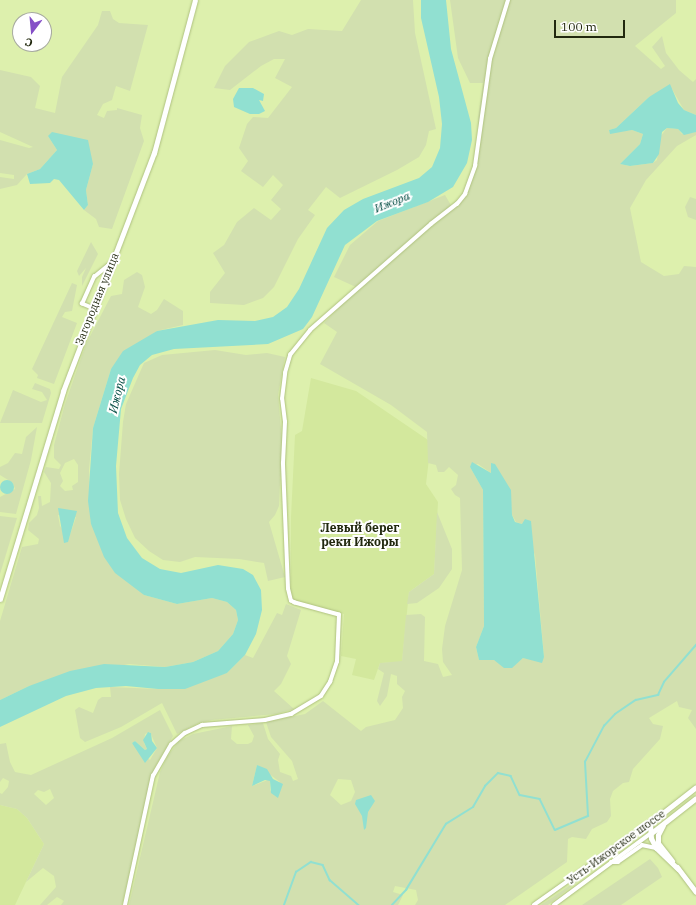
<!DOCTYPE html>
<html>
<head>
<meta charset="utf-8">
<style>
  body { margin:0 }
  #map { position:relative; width:696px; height:905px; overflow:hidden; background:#ddf0ad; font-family:"IBM Plex Serif",serif }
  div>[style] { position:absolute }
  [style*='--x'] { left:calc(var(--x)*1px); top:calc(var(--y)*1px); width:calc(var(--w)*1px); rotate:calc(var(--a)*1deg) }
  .built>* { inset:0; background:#d3e89d }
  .green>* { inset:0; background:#d2e0af }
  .water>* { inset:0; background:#91e0d1 }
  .round { border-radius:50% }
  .stream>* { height:1.5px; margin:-0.75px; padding:0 0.75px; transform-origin:0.75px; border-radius:0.75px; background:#91e0d1 }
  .roads { filter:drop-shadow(0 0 1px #afc180) drop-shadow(0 0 1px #afc180) }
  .street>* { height:3.5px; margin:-1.75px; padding:0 1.75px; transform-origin:1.75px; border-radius:1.75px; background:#fff }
  .secondary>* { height:5px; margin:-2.5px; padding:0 2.5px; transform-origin:2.5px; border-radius:2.5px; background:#fff }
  span { translate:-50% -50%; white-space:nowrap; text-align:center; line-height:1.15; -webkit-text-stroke:4px #fff; paint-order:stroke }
  .street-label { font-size:11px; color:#21280e }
  .water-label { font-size:12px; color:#004a41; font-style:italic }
  .neighbourhood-label { font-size:12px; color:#21280e; font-weight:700 }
  .north { position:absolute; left:12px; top:12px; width:40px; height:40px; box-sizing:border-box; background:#fff; border:1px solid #a6a99f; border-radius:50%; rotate:196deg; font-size:11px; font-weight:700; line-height:16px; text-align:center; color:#21280e }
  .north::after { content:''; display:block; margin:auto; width:14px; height:18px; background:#8550c7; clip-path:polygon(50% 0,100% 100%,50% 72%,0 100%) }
  .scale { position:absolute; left:554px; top:20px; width:71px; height:18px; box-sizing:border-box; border:2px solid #21280e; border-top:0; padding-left:5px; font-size:12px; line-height:14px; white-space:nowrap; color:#21280e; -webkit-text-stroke:3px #fff; paint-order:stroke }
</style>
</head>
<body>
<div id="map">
  <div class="built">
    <div style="clip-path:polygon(311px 378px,356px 391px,431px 442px,426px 484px,438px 502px,434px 574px,409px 592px,402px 662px,380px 663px,374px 680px,352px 675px,356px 659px,341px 656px,344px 614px,296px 603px,291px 598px,291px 517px,295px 435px,302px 431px)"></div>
    <div style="clip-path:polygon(0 805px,17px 809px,27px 818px,44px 844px,15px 905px,0 905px)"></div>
  </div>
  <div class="green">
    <div style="clip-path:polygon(361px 0,413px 0,415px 33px,436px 129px,429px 131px,426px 145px,419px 157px,397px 170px,340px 198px,326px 187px,308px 210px,315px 215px,298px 239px,274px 287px,263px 298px,244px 305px,210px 303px,210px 292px,225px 273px,213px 253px,224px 245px,237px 222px,254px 208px,271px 220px,281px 209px,271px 200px,283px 185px,273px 175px,263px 187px,241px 171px,248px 161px,239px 148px,247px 124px,253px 117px,268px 118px,292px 87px,275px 78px,285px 59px,274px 59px,261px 66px,230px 90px,214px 88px,225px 66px,249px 42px,279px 31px,292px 35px,308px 29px,342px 31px)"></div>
    <div style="clip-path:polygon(evenodd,450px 0,676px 0,676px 13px,635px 46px,661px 69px,665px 66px,652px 47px,662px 36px,666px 53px,679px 70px,693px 82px,696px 79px,696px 115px,684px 110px,672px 89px,649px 97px,616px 128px,609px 130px,610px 133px,632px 130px,643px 134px,640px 144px,620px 164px,630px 166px,653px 163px,657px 160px,660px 137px,667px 128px,678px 129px,682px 134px,696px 132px,696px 135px,677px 146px,646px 180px,630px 208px,641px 262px,664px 276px,679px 274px,684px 266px,696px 267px,696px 729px,688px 718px,692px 710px,679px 707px,677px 701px,649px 718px,653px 724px,663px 726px,660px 739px,633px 769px,629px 782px,623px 783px,613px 791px,610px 799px,611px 816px,607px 822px,592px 829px,586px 839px,572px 837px,568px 839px,567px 862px,505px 905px,415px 905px,418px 900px,416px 890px,395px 886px,393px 892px,403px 895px,398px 905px,129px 905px,160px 772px,167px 757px,179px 741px,193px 734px,232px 726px,231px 739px,237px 744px,248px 744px,252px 742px,254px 736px,248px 725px,263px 723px,268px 739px,280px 754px,278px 760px,280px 772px,291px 776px,293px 781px,298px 779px,292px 761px,271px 737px,266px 722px,305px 714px,323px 701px,361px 731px,366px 727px,395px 720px,403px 708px,402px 697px,405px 691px,397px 684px,397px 676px,391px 674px,387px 696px,380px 706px,377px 701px,384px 673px,378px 669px,380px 663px,402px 661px,406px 615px,421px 614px,425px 617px,424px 661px,438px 664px,443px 677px,452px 675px,443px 662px,442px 649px,445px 626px,462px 570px,460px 498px,455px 495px,451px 489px,456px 485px,458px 475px,449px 467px,444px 472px,438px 472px,436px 465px,428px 463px,427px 432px,391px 405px,320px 364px,337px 332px,324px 323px,358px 288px,334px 277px,350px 245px,378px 221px,445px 195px,452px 207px,468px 193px,480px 143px,478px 118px,483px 83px,470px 83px,458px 58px,450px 0,478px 464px,491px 473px,511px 504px,512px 515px,516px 522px,522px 524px,535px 555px,544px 657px,537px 660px,523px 658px,512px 667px,494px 660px,479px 660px,476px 647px,484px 626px,483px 490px,470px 467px,478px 464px,450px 0,257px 765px,280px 782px,270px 791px,270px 781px,268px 780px,252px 786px,257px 765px,450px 0,338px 779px,351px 780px,355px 792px,351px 801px,341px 805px,330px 795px,338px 779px)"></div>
    <div style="clip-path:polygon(102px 11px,110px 11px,113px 19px,119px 23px,148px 25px,130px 91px,116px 86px,112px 100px,103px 104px,97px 115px,104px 118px,107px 111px,117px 110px,117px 108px,142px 115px,140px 128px,144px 141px,112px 229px,99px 227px,96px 219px,84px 210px,88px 205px,86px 190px,93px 164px,48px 136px,57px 150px,40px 169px,27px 174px,17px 185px,0 189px,0 177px,14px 179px,14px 175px,0 173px,0 140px,29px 148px,33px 147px,0 132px,0 70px,31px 77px,40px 86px,35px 108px,55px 113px,62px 77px,98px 25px)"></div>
    <div style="clip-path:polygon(690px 197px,696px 199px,696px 220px,688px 217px,685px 207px)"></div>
    <div style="clip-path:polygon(91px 242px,98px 254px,82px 286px,82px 277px,86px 268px,79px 276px,77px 271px)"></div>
    <div style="clip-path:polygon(evenodd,137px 272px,142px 275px,145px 287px,138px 307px,151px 314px,157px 310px,164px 299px,183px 311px,183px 325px,157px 331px,111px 369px,93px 428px,89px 470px,91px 524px,144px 595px,177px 604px,212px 598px,227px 602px,236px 610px,238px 620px,233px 634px,218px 651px,193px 662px,165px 667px,129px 664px,29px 686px,0 700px,0 621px,22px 547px,38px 544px,39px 539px,28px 530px,29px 523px,37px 515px,39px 508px,38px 496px,41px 496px,42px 506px,50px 502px,51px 483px,44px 472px,46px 467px,59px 469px,61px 465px,54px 458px,54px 445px,65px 404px,86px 344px,111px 296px,122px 294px,124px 280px,137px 272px,74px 459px,78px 465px,78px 482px,72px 486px,73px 490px,65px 491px,60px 486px,63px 481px,60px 473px,65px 463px,74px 459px,137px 272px,58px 515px,76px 517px,69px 538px,60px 526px,58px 515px)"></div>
    <div style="clip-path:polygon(72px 283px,77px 285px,72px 311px,65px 312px,62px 317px,77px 323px,54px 384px,37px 378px,38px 375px,32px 369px)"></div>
    <div style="clip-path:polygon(215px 350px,246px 355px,267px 353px,285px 357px,278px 395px,282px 440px,279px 506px,275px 515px,269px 522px,285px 577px,268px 581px,264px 563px,239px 559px,195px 557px,180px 562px,163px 560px,149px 551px,135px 538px,126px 519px,120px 500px,119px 474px,123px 422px,126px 404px,144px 363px,162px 355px)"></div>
    <div style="clip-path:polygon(35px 383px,50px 389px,51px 393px,42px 423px,0 423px,13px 390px,41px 402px,47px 400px,42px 392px,32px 389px)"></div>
    <div style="clip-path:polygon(37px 427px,31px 460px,16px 514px,0 512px,0 497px,15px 489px,13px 483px,0 475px,0 467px,8px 463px,15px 453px,22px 454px,26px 437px)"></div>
    <div style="clip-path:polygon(437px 512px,452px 549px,452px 569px,439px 588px,417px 603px,407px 604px,409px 592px,434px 574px)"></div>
    <div style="clip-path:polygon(0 516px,17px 518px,0 574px)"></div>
    <div style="clip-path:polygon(286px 604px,301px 610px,287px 656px,291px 664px,281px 684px,274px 691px,294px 709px,276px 714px,212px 720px,199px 723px,177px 734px,162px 703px,121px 727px,85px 742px,80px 738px,75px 710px,79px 707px,93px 713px,98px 700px,102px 697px,111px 697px,110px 687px,158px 689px,227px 673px,245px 655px,253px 658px,277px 613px,282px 615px)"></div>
    <div style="clip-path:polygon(evenodd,160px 710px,173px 736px,154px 769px,122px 905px,61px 905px,64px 901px,57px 897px,47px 905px,40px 905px,56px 887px,54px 876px,43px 868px,26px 882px,44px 844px,27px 818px,17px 809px,0 805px,0 793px,2px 794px,8px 787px,9px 781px,3px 778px,0 782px,0 744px,6px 743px,10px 762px,15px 772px,31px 775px,112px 738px,160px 710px,150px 732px,157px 748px,150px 760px,132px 743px,135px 741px,145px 750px,147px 749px,144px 743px,145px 734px,150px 732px,160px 710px,50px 789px,54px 798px,46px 805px,34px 794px,38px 790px,44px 792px,50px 789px)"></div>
    <div style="clip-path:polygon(650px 859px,658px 868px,662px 877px,621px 905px,582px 905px)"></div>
    <div style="clip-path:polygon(599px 865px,548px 905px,541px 905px,553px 897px)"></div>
  </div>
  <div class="water">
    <div style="clip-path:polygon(421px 0,446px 0,451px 49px,471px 123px,472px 140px,467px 163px,453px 187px,428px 202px,377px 221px,345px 245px,312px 317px,303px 329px,268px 344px,174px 349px,152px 355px,140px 365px,133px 378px,121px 409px,116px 466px,118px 513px,127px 538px,142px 558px,160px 569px,181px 573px,218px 565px,243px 569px,253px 575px,261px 590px,262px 610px,256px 634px,245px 655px,227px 673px,185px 689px,158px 689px,126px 686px,96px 688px,66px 696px,0 727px,0 700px,29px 686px,70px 671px,104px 664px,165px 667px,193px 662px,218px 651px,233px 634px,238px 620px,236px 610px,227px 602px,212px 598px,177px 604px,144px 595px,115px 573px,104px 557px,91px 524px,88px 501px,93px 428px,111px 369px,123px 351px,157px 331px,218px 320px,255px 321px,273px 317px,287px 307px,299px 289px,327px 228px,344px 210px,363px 199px,419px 178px,432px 167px,440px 148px,442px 124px,439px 97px,421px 18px)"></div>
    <div style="clip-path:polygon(670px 84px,678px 103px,684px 110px,696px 115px,696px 132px,684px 135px,678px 129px,667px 128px,662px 132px,659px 154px,653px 163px,630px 166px,620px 164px,640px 144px,643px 134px,632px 130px,610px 134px,609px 130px,616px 128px,649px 97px)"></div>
    <div style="clip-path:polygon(239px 88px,253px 88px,264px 94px,263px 101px,259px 100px,265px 111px,259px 114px,250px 114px,234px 107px,233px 99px)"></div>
    <div style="clip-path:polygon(52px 132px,88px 140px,93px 164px,86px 190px,88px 205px,84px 210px,59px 180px,54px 179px,50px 183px,30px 184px,27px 174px,40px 169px,57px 150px,48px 136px)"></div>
    <div style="clip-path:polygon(472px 462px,491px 473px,491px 463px,495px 464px,511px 490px,512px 515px,515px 522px,522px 524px,525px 519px,531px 521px,544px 657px,542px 663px,523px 658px,512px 668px,504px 668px,494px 660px,479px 660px,476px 647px,484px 626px,483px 490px,470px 467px)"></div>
    <div class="round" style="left:0;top:480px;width:14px;height:14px"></div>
    <div style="clip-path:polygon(58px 508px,77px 511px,68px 542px,64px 543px)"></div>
    <div style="clip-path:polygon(148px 732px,151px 733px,152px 741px,157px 748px,145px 763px,132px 743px,135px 741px,145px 750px,147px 749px,143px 740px)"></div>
    <div style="clip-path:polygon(257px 765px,267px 769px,273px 779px,283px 784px,278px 798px,271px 793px,270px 781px,265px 780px,252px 786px)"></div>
    <div style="clip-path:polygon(371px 795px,375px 801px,368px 812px,366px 828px,364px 830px,362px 816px,355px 804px,356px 800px)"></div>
  </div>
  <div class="stream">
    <div style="--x:284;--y:905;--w:35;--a:-70"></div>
    <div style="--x:296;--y:872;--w:18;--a:-34"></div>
    <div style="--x:311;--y:862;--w:12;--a:14"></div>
    <div style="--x:323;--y:865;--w:17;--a:65"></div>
    <div style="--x:330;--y:880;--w:38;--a:41"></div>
    <div style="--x:392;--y:905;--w:21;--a:-47"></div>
    <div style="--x:406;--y:890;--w:77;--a:-58.8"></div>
    <div style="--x:446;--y:824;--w:32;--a:-32"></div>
    <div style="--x:473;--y:807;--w:24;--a:-60"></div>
    <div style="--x:485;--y:786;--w:18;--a:-45"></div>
    <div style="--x:498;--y:773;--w:13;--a:13"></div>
    <div style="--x:511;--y:776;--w:21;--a:65"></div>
    <div style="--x:520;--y:795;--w:20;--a:11"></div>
    <div style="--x:540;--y:799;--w:34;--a:64"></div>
    <div style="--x:555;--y:830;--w:36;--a:-23"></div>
    <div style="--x:588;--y:816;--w:54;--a:-93.2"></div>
    <div style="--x:585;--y:762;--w:41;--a:-62.2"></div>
    <div style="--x:604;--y:726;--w:16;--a:-47"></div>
    <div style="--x:615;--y:714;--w:25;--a:-34"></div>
    <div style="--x:636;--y:700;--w:23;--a:-13"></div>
    <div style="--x:658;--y:695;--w:14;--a:-65"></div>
    <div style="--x:664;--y:682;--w:49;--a:-49.1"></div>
  </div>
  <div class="roads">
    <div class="street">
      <div style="--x:94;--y:309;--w:13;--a:-157"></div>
      <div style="--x:82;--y:304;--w:30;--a:-66"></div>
      <div style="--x:94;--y:277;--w:22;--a:-39"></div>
      <div style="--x:611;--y:862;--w:7;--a:0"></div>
      <div style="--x:618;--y:862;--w:29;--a:-35"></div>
      <div style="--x:642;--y:845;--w:14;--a:12"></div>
      <div style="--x:125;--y:905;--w:132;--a:-77.8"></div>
      <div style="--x:153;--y:776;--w:36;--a:-60"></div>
      <div style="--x:171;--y:745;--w:18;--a:-41"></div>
      <div style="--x:185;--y:733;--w:19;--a:-25"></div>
      <div style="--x:202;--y:725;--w:63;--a:-4.5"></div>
      <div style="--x:265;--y:720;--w:27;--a:-13"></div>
      <div style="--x:291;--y:714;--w:35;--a:-31"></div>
      <div style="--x:321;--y:696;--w:17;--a:-57"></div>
      <div style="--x:330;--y:682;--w:21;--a:-71"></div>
      <div style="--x:337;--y:662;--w:47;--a:-87.6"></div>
      <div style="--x:339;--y:615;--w:46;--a:-164.7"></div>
      <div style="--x:295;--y:603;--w:4;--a:-153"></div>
      <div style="--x:291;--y:601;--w:12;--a:-104"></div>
      <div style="--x:288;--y:589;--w:126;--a:-92.3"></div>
      <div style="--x:283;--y:463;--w:41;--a:-87.2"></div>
      <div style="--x:285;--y:422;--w:23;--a:-97"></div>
      <div style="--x:282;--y:399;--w:26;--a:-83"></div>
      <div style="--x:285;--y:373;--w:19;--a:-74"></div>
      <div style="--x:290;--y:355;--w:32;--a:-51"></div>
      <div style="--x:310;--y:330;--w:161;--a:-41.2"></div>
      <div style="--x:431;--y:224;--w:33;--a:-38"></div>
      <div style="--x:457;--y:204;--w:13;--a:-51"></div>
      <div style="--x:465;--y:194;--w:30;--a:-70"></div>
      <div style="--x:475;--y:166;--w:108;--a:-82"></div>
      <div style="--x:490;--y:59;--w:62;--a:-73"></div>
      <div style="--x:534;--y:905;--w:142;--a:-35.3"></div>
      <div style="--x:554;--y:905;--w:119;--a:-36.5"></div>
    </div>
    <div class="secondary">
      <div style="--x:0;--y:599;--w:217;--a:-73.1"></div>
      <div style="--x:63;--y:391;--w:255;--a:-69.1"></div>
      <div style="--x:154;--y:153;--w:158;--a:-75"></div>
      <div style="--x:663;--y:825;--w:11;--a:117"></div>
      <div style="--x:658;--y:835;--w:8;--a:90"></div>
      <div style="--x:658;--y:843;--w:23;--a:52"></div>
      <div style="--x:650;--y:834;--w:58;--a:-38"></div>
      <div style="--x:677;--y:867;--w:31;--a:53"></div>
      <div style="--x:678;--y:869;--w:30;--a:-136"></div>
      <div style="--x:656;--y:848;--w:11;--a:-117"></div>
      <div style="--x:651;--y:838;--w:15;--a:-94"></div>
      <div style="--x:650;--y:823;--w:58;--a:-38"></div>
    </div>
  </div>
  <div class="street-label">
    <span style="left:97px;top:299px;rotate:-68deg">Загородная улица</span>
    <span style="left:616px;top:847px;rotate:-36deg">Усть-Ижорское шоссе</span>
  </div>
  <div class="water-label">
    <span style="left:392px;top:202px;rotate:-22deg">Ижора</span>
    <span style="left:117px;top:395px;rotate:-76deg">Ижора</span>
  </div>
  <div class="neighbourhood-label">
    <span style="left:360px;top:535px">Левый берег<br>реки Ижоры</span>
  </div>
  <div class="north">С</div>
  <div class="scale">100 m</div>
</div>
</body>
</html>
